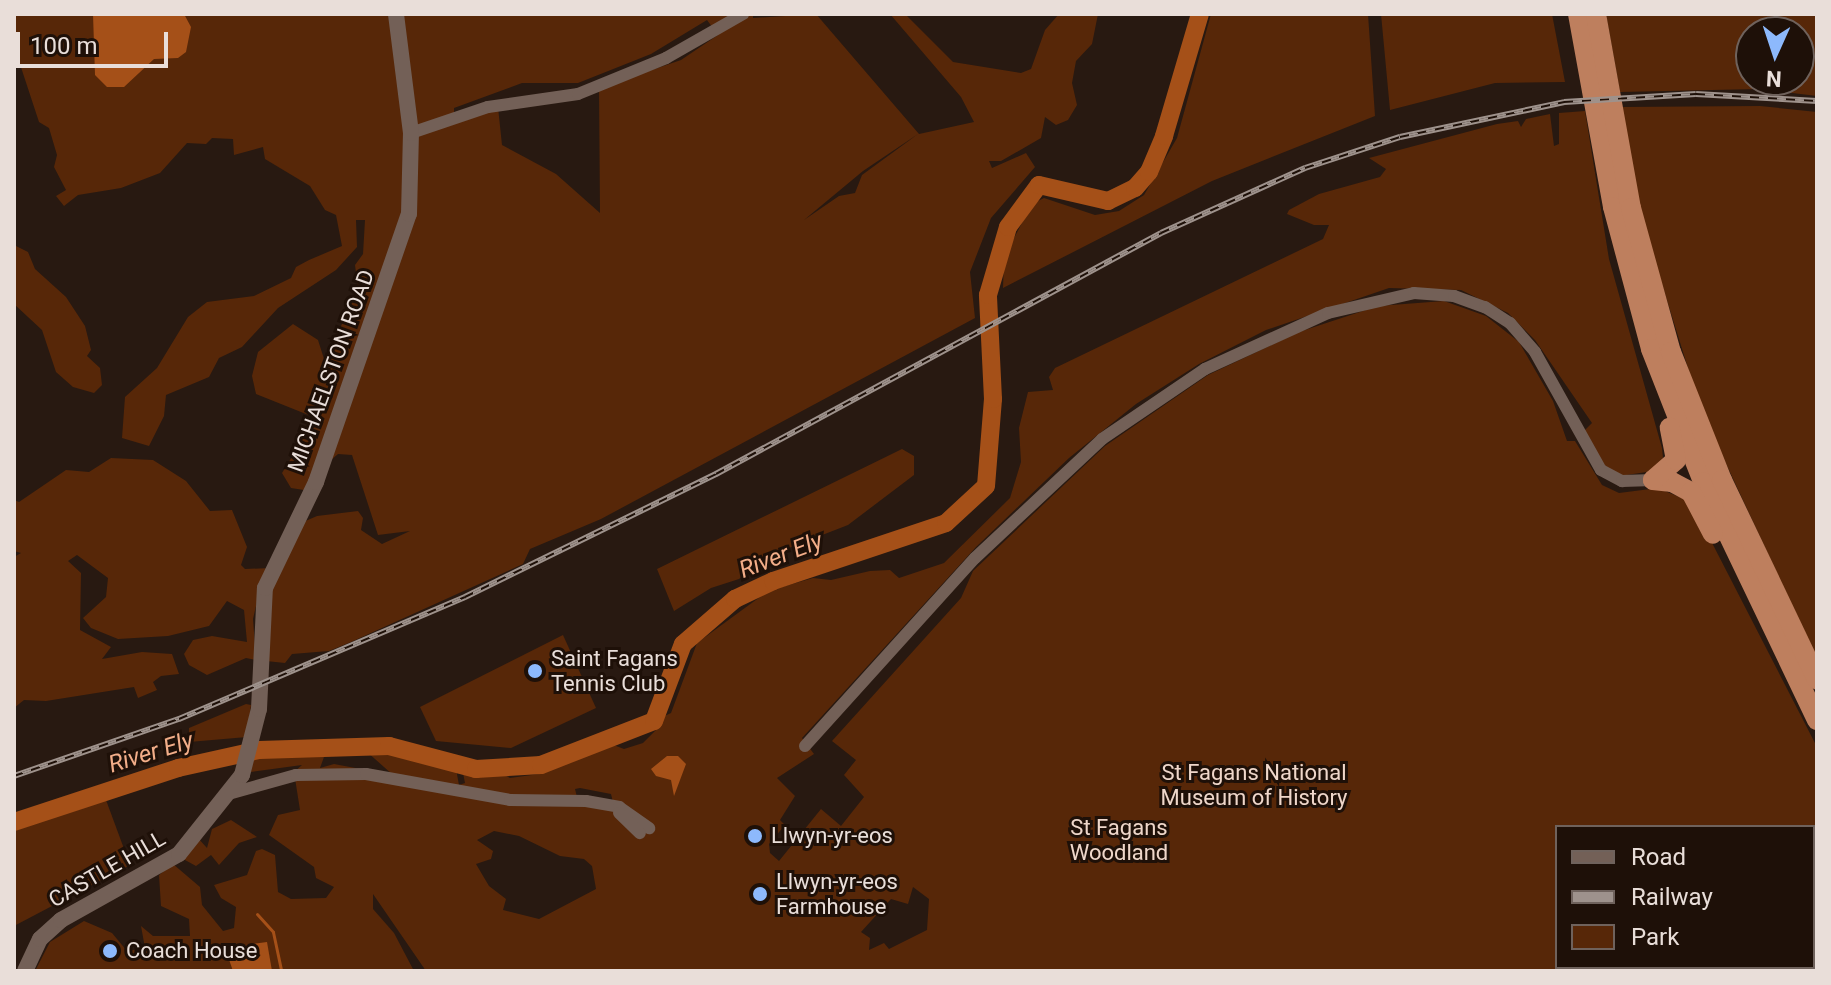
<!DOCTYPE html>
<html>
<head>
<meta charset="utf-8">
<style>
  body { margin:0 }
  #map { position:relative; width:1831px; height:985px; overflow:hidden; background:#281911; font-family:Roboto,sans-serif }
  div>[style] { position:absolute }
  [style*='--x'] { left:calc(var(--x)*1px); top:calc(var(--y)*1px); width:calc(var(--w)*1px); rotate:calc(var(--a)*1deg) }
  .green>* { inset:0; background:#572708 }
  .water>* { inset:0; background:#a55018 }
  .stream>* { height:3px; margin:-1.5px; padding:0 1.5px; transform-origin:1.5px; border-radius:1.5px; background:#a55018 }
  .river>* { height:18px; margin:-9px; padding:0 9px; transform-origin:9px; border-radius:9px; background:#a55018 }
  .minor>* { height:12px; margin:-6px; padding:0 6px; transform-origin:6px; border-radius:6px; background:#736057 }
  .tertiary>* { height:16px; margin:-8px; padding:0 8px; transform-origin:8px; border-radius:8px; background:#736057 }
  .trunk>* { height:20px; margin:-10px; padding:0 10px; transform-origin:10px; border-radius:10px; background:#be7f5e }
  .rail>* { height:6px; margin-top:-3px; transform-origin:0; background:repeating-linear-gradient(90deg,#1e1008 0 9px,#9e928c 0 18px); box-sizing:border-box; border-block:2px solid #9e928c }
  .dots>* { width:22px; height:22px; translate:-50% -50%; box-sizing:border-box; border:4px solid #1e1008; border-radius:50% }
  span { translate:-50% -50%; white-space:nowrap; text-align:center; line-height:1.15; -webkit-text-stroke:6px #1e1008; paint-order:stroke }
  .street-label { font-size:22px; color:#e9ded9 }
  .poi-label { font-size:22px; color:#e9ded9 }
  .left { translate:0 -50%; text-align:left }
  .park-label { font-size:22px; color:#efd7ca }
  .water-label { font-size:24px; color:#f3ae89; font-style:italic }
  .frame { position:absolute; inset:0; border:16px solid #e9ded9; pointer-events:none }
  .legend { position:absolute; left:1555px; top:825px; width:260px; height:144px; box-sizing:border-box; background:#1e1008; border:2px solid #6f625c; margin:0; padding:10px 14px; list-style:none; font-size:24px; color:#e9ded9 }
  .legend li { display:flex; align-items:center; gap:16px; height:40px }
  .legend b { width:40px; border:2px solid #6f625c }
  .north { position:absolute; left:1735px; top:16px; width:80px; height:80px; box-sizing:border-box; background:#1e1008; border:2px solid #6f625c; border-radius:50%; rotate:183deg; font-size:22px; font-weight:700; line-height:32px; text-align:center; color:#e9ded9 }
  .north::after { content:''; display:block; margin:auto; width:28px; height:36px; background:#8db9fc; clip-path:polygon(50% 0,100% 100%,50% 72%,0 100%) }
  .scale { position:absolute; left:16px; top:32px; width:152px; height:36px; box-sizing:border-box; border:4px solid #e9ded9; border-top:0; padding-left:10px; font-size:24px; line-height:28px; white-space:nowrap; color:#e9ded9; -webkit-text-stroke:6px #1e1008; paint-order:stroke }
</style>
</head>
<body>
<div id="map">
  <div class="green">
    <div style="clip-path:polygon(evenodd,14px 14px,753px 14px,753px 18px,816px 14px,919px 134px,974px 122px,961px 97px,890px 14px,905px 14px,953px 62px,1021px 73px,1031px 69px,1045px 30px,1059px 14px,1098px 14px,1092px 44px,1076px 61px,1072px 83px,1077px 105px,1068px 120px,1056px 125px,1045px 117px,1041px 138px,1001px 161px,989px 161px,992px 168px,1026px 153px,1035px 167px,991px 218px,970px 272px,975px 318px,601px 519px,530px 549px,523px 564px,351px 642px,329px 651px,292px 654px,285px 663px,266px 661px,259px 593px,253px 619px,256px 660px,246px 658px,207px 675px,189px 665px,184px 654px,193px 640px,212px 636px,247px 642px,244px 610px,227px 601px,209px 626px,168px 636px,118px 639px,91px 628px,83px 618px,106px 597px,108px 578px,77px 555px,68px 561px,81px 573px,80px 630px,111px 647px,102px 659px,142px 652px,172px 654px,179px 674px,161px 676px,153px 682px,157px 690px,138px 698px,134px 687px,46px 701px,24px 700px,14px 708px,14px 557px,21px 553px,14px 551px,14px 500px,19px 502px,66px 470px,89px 472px,111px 458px,153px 460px,186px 481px,210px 511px,232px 510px,247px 547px,241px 565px,245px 569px,271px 568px,301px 523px,317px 516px,358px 511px,363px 518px,361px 530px,382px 544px,410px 531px,378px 535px,352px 455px,338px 454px,330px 461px,317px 492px,291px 488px,282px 473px,316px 418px,256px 394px,252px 376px,258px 352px,293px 324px,318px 340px,325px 362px,358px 288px,355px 265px,363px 254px,365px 220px,356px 220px,357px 247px,336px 270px,278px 308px,242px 347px,219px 358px,209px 377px,166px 395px,164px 416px,149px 446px,122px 438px,125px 397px,157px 368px,188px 317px,207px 302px,254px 296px,291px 278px,296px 267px,309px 260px,342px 246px,336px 215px,325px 210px,310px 186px,265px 159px,263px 147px,234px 155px,233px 139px,212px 138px,206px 144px,187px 143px,160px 173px,121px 188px,78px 195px,64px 206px,56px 196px,66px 190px,54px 167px,57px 155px,49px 128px,39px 122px,14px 46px,14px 14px,707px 20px,718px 35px,681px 60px,599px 88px,600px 213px,556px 174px,502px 145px,498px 107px,454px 114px,454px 108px,522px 83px,578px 83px,651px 54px,707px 20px,14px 14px,918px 134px,862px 175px,855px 193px,839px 196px,804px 220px,863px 171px,918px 134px)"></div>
    <div style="clip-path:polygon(1211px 14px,1368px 14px,1375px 116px,1212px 181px,1003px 288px,1004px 257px,1032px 204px,1044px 198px,1095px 215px,1119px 211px,1144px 195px,1177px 138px)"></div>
    <div style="clip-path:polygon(1381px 14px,1552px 14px,1565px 82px,1495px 83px,1390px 110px)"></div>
    <div style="clip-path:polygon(evenodd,1606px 14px,1817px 14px,1817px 96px,1758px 89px,1620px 92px,1606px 14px,1751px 32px,1799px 32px,1799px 80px,1751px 80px,1751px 32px)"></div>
    <div style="clip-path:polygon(1760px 106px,1817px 112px,1817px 659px,1701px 410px,1639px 210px,1622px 107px)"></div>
    <div style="clip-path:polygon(evenodd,1585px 111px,1609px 259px,1662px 448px,1663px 458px,1653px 471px,1620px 476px,1603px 467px,1584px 431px,1592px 423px,1535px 340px,1508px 313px,1461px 290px,1389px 288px,1266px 330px,1199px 364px,1136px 404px,1069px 458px,976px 547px,802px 738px,814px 754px,777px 778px,795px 796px,780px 820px,785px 825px,769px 844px,770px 853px,779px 861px,821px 809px,841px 826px,864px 797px,844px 775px,856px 760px,832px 741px,961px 598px,973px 571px,1105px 446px,1208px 375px,1299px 332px,1378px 306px,1444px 301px,1486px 316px,1519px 342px,1553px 401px,1567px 441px,1575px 441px,1602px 485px,1619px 493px,1658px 488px,1691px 502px,1817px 747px,1817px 971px,426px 971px,373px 894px,373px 909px,394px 933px,414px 971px,35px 971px,50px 942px,84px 921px,112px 933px,127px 951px,145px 948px,141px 926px,153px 936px,190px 936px,189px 919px,161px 906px,159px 875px,173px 864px,200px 887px,202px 905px,223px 931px,234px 928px,236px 907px,221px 898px,214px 885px,247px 875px,256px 851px,262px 849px,275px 855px,278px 892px,291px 899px,326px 898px,334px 887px,316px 878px,314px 867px,269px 835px,278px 815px,300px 810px,294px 772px,302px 765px,251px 772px,246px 768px,258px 755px,319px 748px,324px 757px,320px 768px,334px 764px,393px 775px,366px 751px,376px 744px,397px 744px,410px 747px,417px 757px,435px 754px,443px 769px,456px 769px,459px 785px,465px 783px,462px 768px,473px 766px,478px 776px,490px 767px,510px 778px,539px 774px,554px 768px,557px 755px,570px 763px,593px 748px,611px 744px,624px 749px,643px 743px,660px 726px,658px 719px,671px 713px,697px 643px,768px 591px,813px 578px,831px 580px,870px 571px,890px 570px,899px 578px,944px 563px,1010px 498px,1021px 462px,1019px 428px,1028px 392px,1053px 390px,1049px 377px,1055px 368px,1323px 239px,1329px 225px,1314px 225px,1287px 214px,1289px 210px,1319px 194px,1380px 177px,1386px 169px,1369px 158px,1497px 124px,1518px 121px,1521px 127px,1526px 119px,1550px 114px,1554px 146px,1559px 144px,1559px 113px,1585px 111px,580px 788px,611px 794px,613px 802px,578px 801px,575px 789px,580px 788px,1585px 111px,1557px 827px,1813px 827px,1813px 967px,1557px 967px,1557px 827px,1585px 111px,494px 831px,519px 836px,560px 856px,584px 859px,592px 866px,596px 889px,539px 919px,503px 910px,506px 899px,489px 886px,476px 864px,491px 859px,493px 851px,477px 840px,494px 831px,1585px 111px,913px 887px,929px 899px,927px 930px,889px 949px,884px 943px,869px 950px,870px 938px,861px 932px,891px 899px,908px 904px,913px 887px)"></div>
    <div style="clip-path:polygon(14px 245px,28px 252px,35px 269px,66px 297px,85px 326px,91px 350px,87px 356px,100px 368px,102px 385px,94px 393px,73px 387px,56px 372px,42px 330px,14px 304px)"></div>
    <div style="clip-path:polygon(902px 449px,914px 456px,914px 475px,848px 525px,763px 558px,739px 579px,711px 588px,674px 611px,657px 569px)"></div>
    <div style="clip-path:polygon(563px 635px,596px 708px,511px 748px,436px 741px,420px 707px)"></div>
    <div style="clip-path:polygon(246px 704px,251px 705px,247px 737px,189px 742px,189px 728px)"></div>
    <div style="clip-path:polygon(106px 800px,130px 865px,14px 926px,14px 828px)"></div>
    <div style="clip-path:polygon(231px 820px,257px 837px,239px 843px,219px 865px,211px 855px,196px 866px,185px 860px,182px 853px,197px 837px,207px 848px,212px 829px)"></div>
  </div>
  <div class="water">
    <div style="clip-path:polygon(93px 14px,184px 14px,191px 27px,186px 52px,178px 58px,154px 59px,124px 87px,107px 87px,95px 75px)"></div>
    <div style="clip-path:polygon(667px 756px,678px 756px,686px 764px,674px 796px,671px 780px,656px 776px,651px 769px)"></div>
    <div style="clip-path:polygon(267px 942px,272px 971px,233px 971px,225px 948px)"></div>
  </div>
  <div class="stream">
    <div style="--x:257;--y:914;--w:24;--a:48"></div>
    <div style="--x:273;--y:932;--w:40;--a:78"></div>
  </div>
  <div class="river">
    <div style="--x:14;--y:822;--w:173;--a:-18.2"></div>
    <div style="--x:178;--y:768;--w:83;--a:-12.5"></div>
    <div style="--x:259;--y:750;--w:130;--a:-1.8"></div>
    <div style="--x:389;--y:746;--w:90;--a:14.8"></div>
    <div style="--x:476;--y:769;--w:65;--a:-3.5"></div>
    <div style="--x:541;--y:765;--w:121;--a:-21.3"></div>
    <div style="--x:654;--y:721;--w:82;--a:-69.4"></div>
    <div style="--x:683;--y:644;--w:69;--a:-40.9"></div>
    <div style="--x:735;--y:599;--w:42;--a:-25.3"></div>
    <div style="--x:773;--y:581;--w:182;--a:-18.5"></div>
    <div style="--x:946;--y:523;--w:54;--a:-42.8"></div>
    <div style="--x:986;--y:486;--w:87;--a:-85.4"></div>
    <div style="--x:993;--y:399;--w:104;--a:-92.8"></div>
    <div style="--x:988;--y:295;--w:71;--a:-73.6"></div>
    <div style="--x:1008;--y:227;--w:52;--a:-53.6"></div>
    <div style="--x:1039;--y:185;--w:71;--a:13.1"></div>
    <div style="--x:1108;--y:201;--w:30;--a:-26"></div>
    <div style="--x:1135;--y:188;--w:21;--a:-49"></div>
    <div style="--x:1149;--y:172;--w:39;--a:-67"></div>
    <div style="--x:1164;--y:136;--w:127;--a:-73.6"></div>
  </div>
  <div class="minor">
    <div style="--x:411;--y:133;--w:81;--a:-18.7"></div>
    <div style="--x:488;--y:107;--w:91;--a:-8.2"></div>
    <div style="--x:578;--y:94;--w:95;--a:-22.2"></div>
    <div style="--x:666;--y:58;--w:89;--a:-29.7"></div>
    <div style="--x:805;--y:746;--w:253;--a:-47.9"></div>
    <div style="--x:975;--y:558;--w:174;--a:-43.1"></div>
    <div style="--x:1102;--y:439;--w:125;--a:-34.2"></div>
    <div style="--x:1205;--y:369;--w:135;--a:-24.5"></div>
    <div style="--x:1328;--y:313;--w:88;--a:-13.1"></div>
    <div style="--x:1414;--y:293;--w:40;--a:4.3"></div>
    <div style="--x:1454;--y:296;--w:33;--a:20"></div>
    <div style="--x:1485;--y:307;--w:30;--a:33"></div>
    <div style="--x:1510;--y:323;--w:38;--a:49"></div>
    <div style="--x:1535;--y:352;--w:135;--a:60.8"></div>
    <div style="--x:1601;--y:470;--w:24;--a:28"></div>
    <div style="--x:1622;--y:481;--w:31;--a:-2"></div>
    <div style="--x:232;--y:793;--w:66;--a:-15.7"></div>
    <div style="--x:296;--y:775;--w:70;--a:-0.8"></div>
    <div style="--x:366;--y:774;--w:146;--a:10.2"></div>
    <div style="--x:510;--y:800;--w:76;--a:0.8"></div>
    <div style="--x:586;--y:801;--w:34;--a:10"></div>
    <div style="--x:619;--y:807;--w:37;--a:35"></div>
    <div style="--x:619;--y:813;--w:29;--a:44"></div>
  </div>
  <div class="tertiary">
    <div style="--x:25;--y:971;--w:35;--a:-65"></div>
    <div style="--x:40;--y:939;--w:28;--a:-42"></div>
    <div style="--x:61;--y:920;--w:135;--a:-29.2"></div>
    <div style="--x:179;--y:854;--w:101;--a:-51.4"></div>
    <div style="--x:242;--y:775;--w:68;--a:-75.6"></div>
    <div style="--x:259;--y:709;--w:121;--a:-87.2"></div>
    <div style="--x:265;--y:588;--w:118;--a:-64.3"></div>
    <div style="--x:316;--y:482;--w:284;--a:-70.9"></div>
    <div style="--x:409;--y:214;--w:81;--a:-88.6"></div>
    <div style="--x:411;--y:133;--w:120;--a:-97.2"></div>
  </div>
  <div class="trunk">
    <div style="--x:1578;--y:14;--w:196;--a:79.7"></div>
    <div style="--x:1613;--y:207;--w:147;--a:75"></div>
    <div style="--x:1651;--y:349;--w:143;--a:68.6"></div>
    <div style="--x:1703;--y:482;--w:264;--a:64.4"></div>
    <div style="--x:1596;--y:14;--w:197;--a:79.8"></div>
    <div style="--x:1631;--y:208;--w:149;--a:74.5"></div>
    <div style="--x:1671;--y:352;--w:138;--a:68.3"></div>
    <div style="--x:1722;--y:480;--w:221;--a:64.5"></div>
    <div style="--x:1653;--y:480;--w:19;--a:6"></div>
    <div style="--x:1672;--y:482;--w:21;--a:28"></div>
    <div style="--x:1691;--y:492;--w:47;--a:62.4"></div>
    <div style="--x:1653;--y:480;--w:30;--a:-41"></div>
    <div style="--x:1676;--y:460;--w:33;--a:-101"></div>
  </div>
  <div class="rail">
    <div style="--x:14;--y:776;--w:175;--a:-19.1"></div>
    <div style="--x:179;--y:719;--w:311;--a:-23.1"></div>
    <div style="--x:465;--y:597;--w:280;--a:-26.1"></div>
    <div style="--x:716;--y:474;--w:506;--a:-28.44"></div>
    <div style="--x:1161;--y:233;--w:158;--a:-24.3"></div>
    <div style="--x:1305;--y:168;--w:100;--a:-18.1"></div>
    <div style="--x:1400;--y:137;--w:168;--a:-12"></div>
    <div style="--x:1564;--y:102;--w:132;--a:-3.5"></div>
    <div style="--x:1696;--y:94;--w:121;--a:3.3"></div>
  </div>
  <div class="dots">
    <div style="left:535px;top:671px;background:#8db9fc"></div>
    <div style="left:755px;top:836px;background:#8db9fc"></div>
    <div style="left:760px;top:894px;background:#8db9fc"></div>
    <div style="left:110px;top:951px;background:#8db9fc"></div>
  </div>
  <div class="street-label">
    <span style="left:331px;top:371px;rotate:-70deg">MICHAELSTON ROAD</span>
    <span style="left:107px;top:869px;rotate:-30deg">CASTLE HILL</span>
  </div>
  <div class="poi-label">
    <span class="left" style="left:551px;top:671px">Saint Fagans<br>Tennis Club</span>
    <span class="left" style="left:771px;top:836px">Llwyn-yr-eos</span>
    <span class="left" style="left:776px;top:894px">Llwyn-yr-eos<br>Farmhouse</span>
    <span class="left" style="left:126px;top:951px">Coach House</span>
  </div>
  <div class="park-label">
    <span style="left:1254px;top:785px">St Fagans National<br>Museum of History</span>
    <span style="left:1119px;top:840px">St Fagans<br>Woodland</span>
  </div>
  <div class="water-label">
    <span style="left:781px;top:556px;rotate:-21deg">River Ely</span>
    <span style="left:151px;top:753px;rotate:-17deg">River Ely</span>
  </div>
  <div class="frame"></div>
  <ul class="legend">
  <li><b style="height:10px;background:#736057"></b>Road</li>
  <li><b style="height:10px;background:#9e928c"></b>Railway</li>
  <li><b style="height:22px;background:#572708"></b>Park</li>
  </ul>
  <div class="north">N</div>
  <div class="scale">100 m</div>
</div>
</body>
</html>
